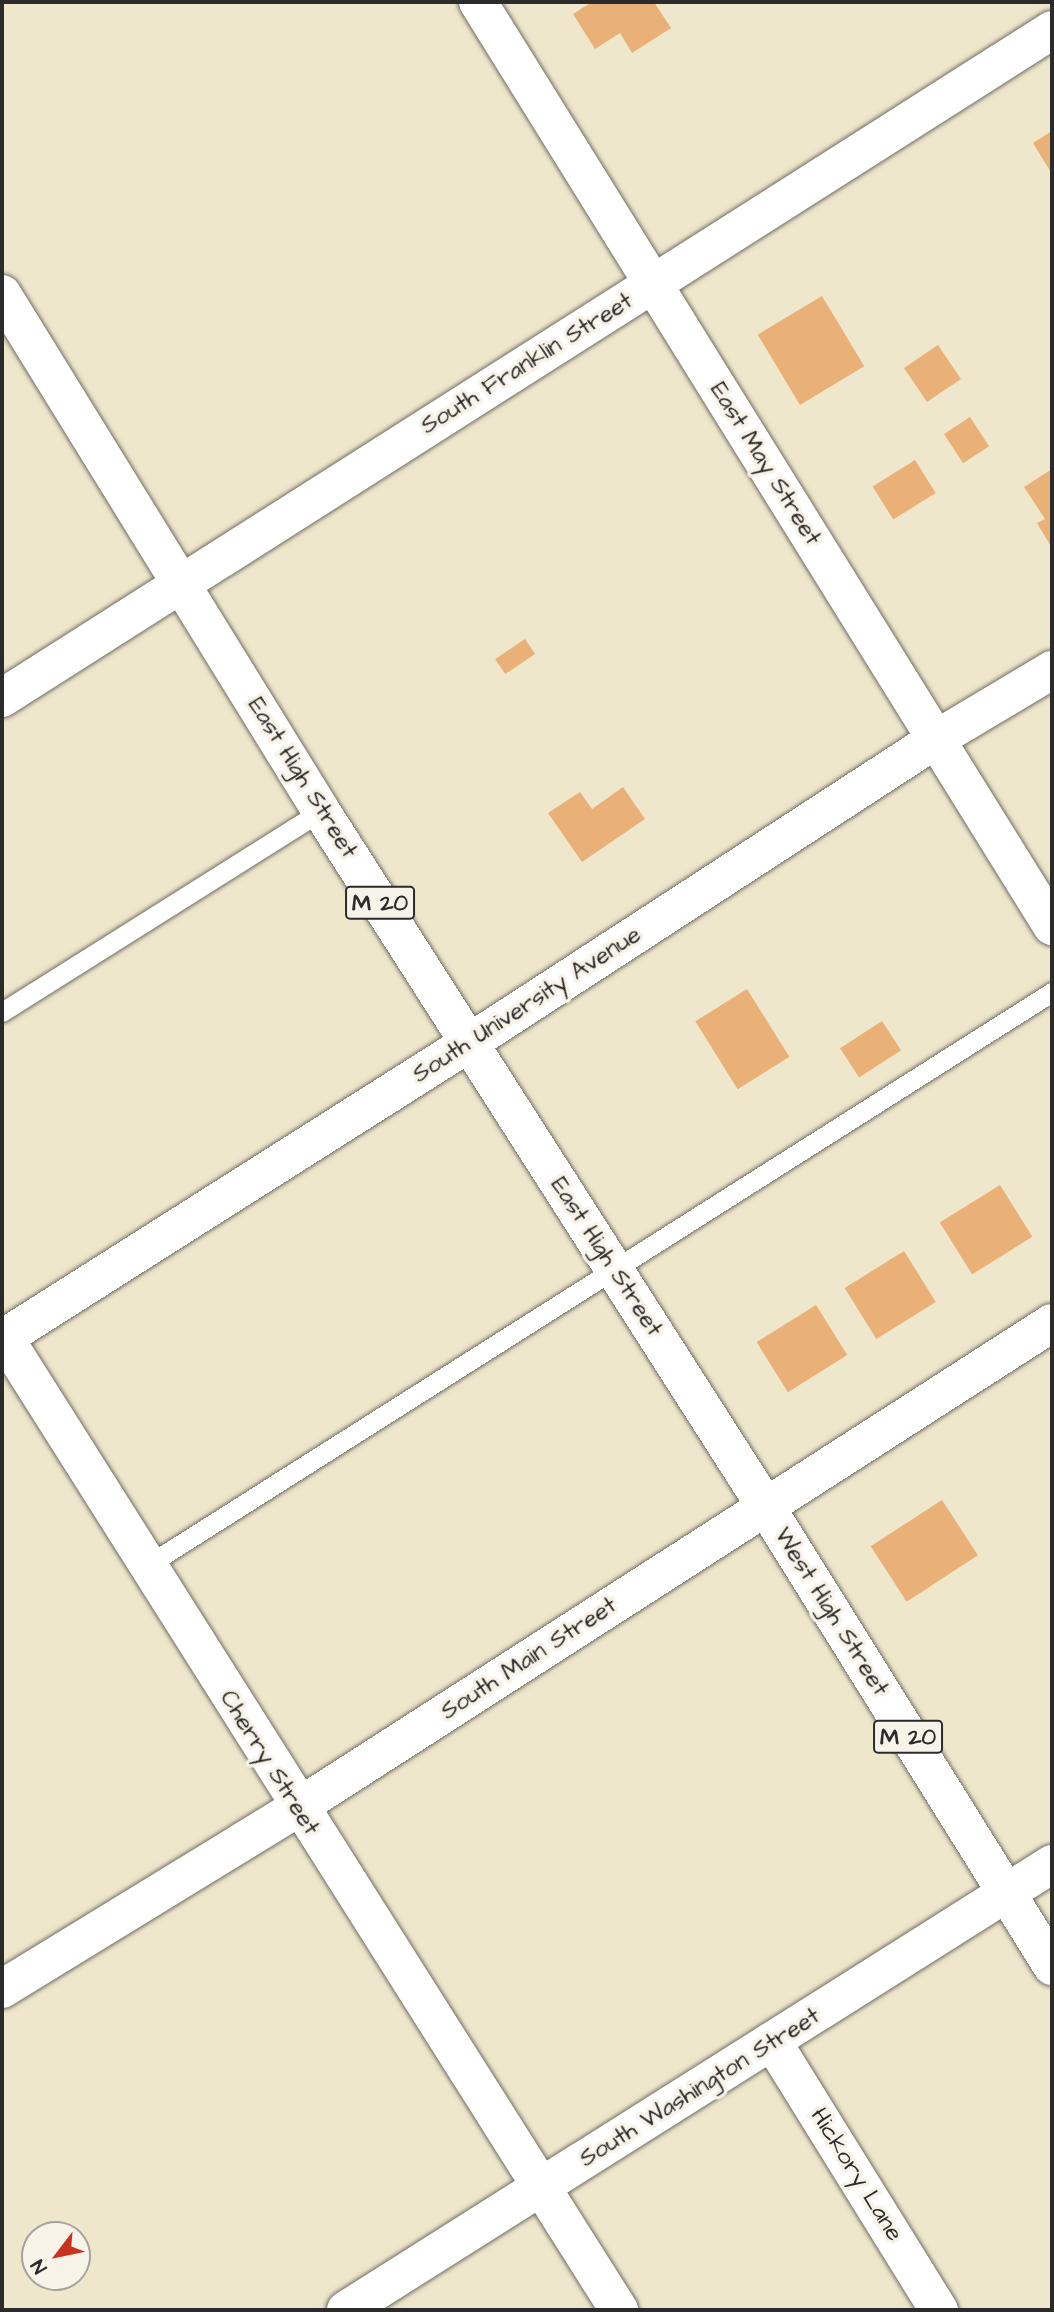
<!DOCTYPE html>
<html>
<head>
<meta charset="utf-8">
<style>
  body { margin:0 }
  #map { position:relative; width:1054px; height:2312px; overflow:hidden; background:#efe7cc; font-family:"Architects Daughter",sans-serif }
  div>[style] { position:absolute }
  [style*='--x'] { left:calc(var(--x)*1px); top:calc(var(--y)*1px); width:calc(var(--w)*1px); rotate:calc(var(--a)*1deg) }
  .building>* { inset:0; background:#e9b178; transform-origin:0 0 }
  .roads { filter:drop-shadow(0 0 2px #706d63) drop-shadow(0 0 2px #706d63) }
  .lane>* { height:19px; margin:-9.5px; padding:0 9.5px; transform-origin:9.5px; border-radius:9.5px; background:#fff }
  .street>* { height:38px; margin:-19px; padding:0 19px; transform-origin:19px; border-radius:19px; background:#fff }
  .secondary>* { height:38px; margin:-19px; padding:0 19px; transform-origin:19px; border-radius:19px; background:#fff }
  .primary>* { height:38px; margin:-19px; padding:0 19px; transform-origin:19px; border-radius:19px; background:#fff }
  span { translate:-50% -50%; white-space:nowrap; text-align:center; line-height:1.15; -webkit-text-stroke:7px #f7f3e8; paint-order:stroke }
  .shield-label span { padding:2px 5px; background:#f7f3e8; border:2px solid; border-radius:5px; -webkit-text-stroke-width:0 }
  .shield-label { font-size:23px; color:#2b2b2b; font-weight:700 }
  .street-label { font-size:24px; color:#2b2b2b }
  .frame { position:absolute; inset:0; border:4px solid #2b2b2b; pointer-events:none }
  .north { position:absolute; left:21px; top:2221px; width:70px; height:70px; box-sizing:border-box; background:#f7f3e8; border:2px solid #a5a39c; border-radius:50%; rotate:238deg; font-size:19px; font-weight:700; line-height:28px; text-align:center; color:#2b2b2b }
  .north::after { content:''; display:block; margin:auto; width:24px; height:32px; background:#c8321e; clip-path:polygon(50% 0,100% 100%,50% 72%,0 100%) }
</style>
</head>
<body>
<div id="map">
  <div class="building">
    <div style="clip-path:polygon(592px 2px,654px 2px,671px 28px,632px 53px,620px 33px,595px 49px,573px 14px)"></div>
    <div style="clip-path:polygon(1052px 131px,1052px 174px,1033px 143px)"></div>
    <div style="left:822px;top:296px;width:82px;height:75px;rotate:59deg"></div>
    <div style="left:938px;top:345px;width:41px;height:41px;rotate:56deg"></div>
    <div style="left:970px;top:417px;width:35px;height:31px;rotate:57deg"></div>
    <div style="left:915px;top:460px;width:39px;height:50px;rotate:58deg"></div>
    <div style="clip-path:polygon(1052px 469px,1052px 548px,1037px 523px,1045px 519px,1024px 487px)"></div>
    <div style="left:525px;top:639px;width:18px;height:36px;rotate:56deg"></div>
    <div style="clip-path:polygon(623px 787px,645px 819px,582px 862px,548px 813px,580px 792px,592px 809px)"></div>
    <div style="left:747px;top:989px;width:80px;height:61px;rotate:58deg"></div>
    <div style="left:882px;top:1021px;width:35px;height:50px;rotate:57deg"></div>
    <div style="left:1000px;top:1185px;width:61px;height:71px;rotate:58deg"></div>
    <div style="left:904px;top:1251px;width:60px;height:70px;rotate:58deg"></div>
    <div style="left:816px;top:1305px;width:59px;height:70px;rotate:58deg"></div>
    <div style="left:942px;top:1500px;width:66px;height:85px;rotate:57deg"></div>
  </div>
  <div class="roads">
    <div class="lane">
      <div style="--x:2;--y:1012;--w:377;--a:-32.2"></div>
      <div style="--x:146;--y:1566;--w:1073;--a:-32.36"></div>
    </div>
    <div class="street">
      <div style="--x:478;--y:2;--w:1088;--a:58.15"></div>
      <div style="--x:2;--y:698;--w:1244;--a:-32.46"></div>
      <div style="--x:2;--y:1334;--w:1155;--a:57.7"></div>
      <div style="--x:2;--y:1339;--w:553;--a:-32.37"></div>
      <div style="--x:469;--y:1043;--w:559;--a:-33.04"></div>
      <div style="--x:938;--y:738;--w:133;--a:-30.8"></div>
      <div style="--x:772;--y:2041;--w:317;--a:58.2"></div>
    </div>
    <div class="secondary">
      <div style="--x:2;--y:1989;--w:346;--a:-31.5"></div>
      <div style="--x:297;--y:1808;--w:897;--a:-32.72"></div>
      <div style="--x:346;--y:2310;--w:835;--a:-32.28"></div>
    </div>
    <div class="primary">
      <div style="--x:2;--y:294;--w:607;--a:58.32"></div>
      <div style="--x:321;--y:811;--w:826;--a:57.41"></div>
      <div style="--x:766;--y:1507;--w:541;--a:58.07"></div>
    </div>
  </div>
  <div class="shield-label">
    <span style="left:380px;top:903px">M 20</span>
    <span style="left:908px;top:1737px">M 20</span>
  </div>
  <div class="street-label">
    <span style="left:527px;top:364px;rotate:-32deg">South Franklin Street</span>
    <span style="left:765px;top:464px;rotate:58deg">East May Street</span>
    <span style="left:302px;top:778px;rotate:58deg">East High Street</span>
    <span style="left:527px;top:1005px;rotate:-33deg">South University Avenue</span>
    <span style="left:606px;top:1257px;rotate:57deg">East High Street</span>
    <span style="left:831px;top:1612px;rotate:58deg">West High Street</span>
    <span style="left:529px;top:1659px;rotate:-33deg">South Main Street</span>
    <span style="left:269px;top:1763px;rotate:58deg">Cherry Street</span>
    <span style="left:700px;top:2088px;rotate:-32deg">South Washington Street</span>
    <span style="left:856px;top:2175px;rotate:58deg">Hickory Lane</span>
  </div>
  <div class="frame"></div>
  <div class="north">N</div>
</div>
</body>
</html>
